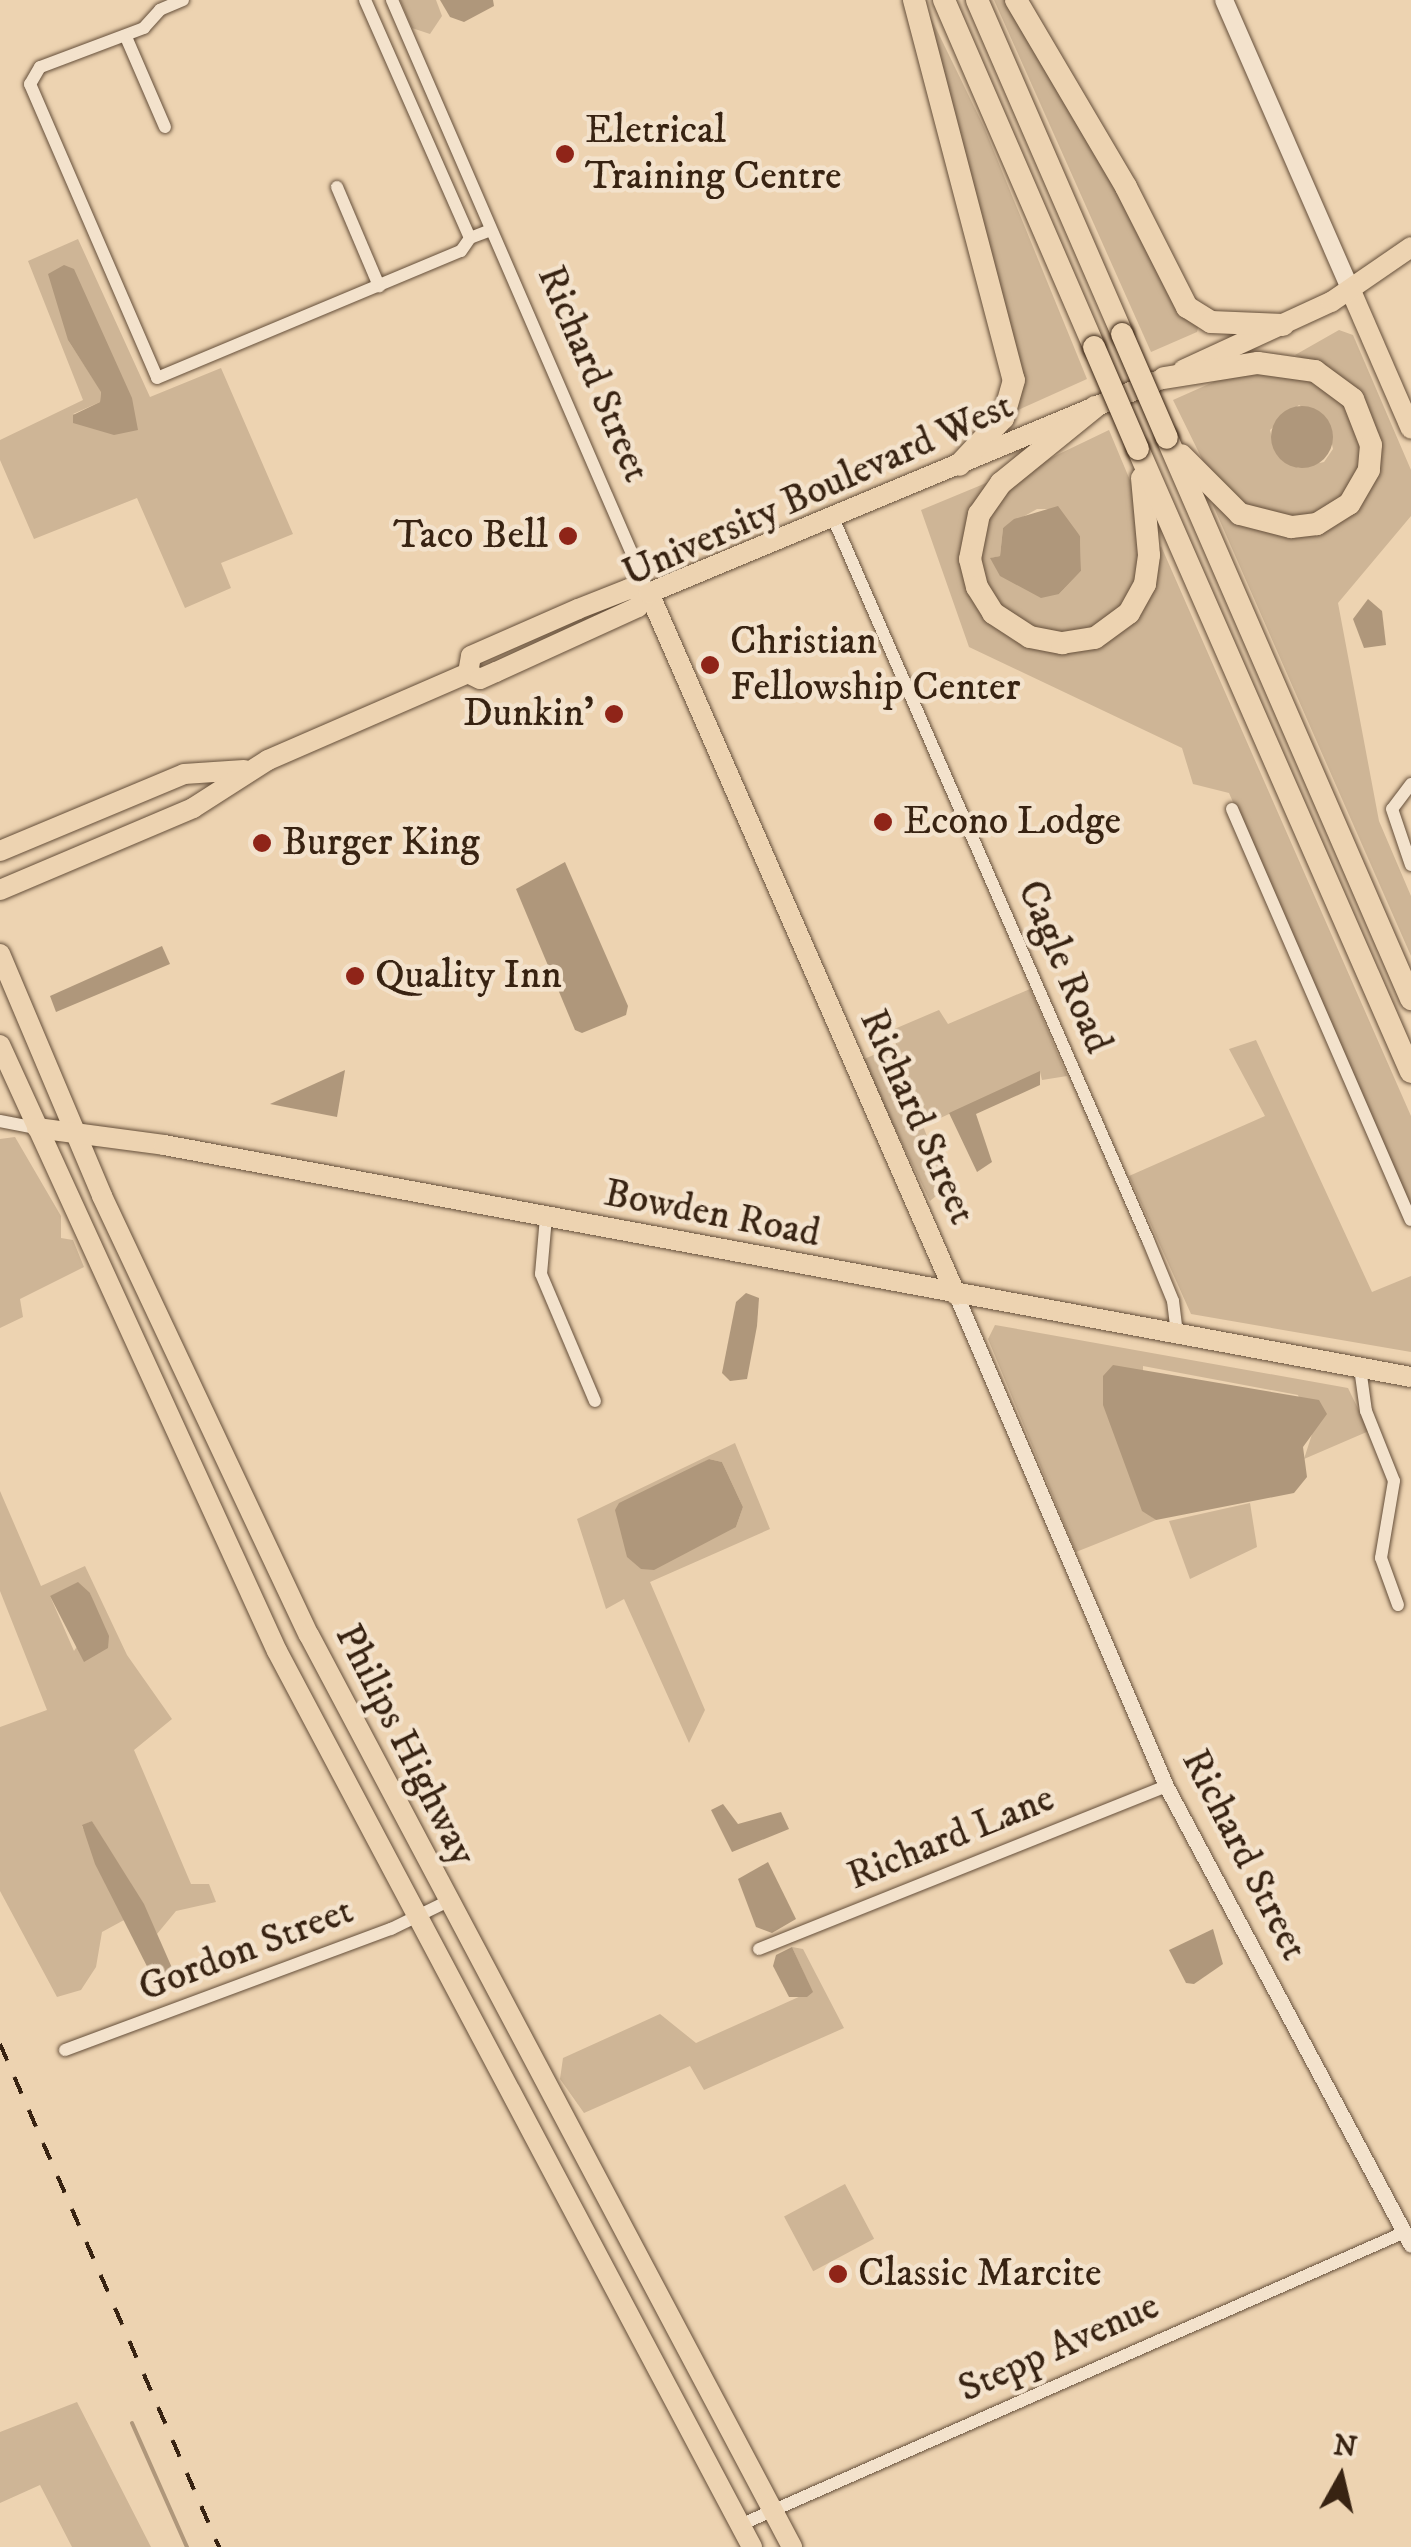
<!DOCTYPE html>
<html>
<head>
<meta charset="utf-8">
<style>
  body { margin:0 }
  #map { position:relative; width:1411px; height:2547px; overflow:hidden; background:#edd3b1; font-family:"IM FELL DW Pica",serif }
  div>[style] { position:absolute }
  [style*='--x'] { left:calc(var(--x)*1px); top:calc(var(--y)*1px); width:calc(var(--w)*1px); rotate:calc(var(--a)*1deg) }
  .green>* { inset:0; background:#ceb596; transform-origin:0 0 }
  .water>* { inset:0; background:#af977b }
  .round { border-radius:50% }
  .stream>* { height:4px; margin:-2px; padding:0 2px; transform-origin:2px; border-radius:2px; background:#af977b }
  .roads { filter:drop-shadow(0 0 2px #654f3a) drop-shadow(0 0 2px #654f3a) }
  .minor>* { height:12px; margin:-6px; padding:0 6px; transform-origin:6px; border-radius:6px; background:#f3e2cc }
  .tertiary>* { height:15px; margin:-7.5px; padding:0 7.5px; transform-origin:7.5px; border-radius:7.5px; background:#f3e2cc }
  .secondary>* { height:18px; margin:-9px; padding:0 9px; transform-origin:9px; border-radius:9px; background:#f3e2cc }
  .primary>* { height:20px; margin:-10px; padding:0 10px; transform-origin:10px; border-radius:10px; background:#edd3b1 }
  .motorway>* { height:22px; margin:-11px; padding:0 11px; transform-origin:11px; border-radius:11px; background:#edd3b1 }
  .rail>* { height:4px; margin-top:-2px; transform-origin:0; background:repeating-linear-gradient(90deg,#382312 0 18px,transparent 0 36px) }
  .bridges { filter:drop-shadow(0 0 2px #382312) drop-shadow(0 0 2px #382312) }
  .motorway-bridge>* { height:22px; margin:-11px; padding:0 11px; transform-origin:11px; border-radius:11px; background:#edd3b1 }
  .dots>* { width:28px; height:28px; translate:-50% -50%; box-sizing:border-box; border:5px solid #f3e2cc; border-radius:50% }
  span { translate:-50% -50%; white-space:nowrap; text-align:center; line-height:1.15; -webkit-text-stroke:9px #f3e2cc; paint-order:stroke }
  .poi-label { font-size:40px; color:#382312 }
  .left { translate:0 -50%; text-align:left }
  .right { translate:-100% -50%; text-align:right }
  .street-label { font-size:40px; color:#382312 }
  .north { position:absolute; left:1291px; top:2427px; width:100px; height:100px; -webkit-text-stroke:8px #f3e2cc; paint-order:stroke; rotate:8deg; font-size:28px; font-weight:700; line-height:40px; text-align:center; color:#382312 }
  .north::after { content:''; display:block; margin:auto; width:35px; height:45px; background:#382312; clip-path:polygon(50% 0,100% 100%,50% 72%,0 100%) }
</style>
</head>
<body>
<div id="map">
  <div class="green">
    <div style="clip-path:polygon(400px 0,436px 0,442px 16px,430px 34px,412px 28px)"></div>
    <div style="clip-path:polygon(994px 0,1010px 0,1199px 323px,1197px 332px,1151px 352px)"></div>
    <div style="clip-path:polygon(929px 14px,984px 127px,1087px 379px,1018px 410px)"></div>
    <div style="clip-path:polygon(evenodd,78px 239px,150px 397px,221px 368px,293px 534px,221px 563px,231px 588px,185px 608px,137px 498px,34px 539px,0 460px,0 440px,83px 400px,28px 261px,78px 239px,68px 340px,137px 430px,73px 414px,100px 402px,101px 391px,68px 340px)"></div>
    <div style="clip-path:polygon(1339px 330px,1353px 335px,1411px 470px,1411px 516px,1338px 603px,1379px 821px,1411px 896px,1411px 956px,1212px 503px,1284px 534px,1372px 483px,1336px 373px,1295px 355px)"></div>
    <div style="clip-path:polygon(evenodd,1263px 372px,1325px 383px,1345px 400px,1364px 453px,1350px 491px,1315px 515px,1285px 519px,1239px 502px,1204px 463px,1173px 400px,1218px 380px,1263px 372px,1299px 405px,1327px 423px,1333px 449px,1324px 462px,1298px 468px,1274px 445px,1270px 430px,1299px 405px)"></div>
    <div style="clip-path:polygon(evenodd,1109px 430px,1137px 497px,1142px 561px,1130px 598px,1091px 629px,1061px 635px,1019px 625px,986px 591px,978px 549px,995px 502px,1034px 466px,1109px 430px,1037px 509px,1052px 509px,1080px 536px,1081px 571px,1059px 594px,991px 558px,1000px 556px,1003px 528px,1037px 509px)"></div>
    <div style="clip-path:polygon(991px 481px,976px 503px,984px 615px,1013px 640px,1047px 652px,1089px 646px,1119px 631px,1161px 546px,1411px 1116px,1411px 1209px,1229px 793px,1193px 784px,1182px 748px,969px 647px,921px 510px)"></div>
    <div style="clip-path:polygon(1030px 989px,1067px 1076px,1042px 1080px,1040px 1072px,923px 1126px,947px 1187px,930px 1201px,862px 1060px,896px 1045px,892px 1030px,939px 1010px,948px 1024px)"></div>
    <div style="clip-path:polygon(1256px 1040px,1372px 1292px,1411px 1276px,1411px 1352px,1191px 1314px,1129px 1176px,1265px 1116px,1229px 1049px)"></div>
    <div style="clip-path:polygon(15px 1137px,61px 1216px,61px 1238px,73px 1240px,84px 1267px,20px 1299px,23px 1317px,0 1328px,0 1139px)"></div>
    <div style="clip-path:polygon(995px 1325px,1348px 1388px,1369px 1431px,1304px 1459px,1312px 1434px,1298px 1395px,1143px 1366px,1142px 1510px,1156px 1520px,1076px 1552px,988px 1339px)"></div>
    <div style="clip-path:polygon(evenodd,735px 1443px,770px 1529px,650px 1582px,705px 1710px,689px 1743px,624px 1599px,606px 1609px,577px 1519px,735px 1443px,709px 1459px,722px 1462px,743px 1507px,736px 1527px,615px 1510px,709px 1459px)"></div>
    <div style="clip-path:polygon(evenodd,0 1491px,41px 1586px,85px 1566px,127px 1655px,172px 1719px,134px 1750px,191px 1884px,209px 1884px,216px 1902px,176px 1911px,157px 1934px,92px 1821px,82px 1826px,124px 1920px,102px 1932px,96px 1967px,81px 1990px,57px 1997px,0 1891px,0 1727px,47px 1710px,0 1591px,0 1491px,90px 1593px,98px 1616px,74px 1651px,50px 1596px,90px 1593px)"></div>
    <div style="clip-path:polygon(1250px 1503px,1257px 1547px,1190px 1579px,1169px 1521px)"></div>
    <div style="clip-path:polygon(792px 1947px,803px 1949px,844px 2028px,704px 2090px,690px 2066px,584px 2113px,560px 2079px,563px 2058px,660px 2014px,696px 2043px,812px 1991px)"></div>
    <div style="left:845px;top:2184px;width:62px;height:69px;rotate:62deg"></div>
    <div style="clip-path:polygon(77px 2402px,151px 2547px,72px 2547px,40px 2485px,0 2503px,0 2432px)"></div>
  </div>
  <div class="water">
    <div style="clip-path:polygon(440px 0,493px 0,494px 6px,464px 22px,450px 17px)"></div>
    <div style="clip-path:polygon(64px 265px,74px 269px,132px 398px,138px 430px,114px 435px,73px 423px,73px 415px,100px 402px,101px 392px,68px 340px,48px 274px)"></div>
    <div class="round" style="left:1271px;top:406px;width:62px;height:62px"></div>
    <div style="clip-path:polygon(1058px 506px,1080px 536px,1081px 571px,1059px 594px,1041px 598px,1000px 576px,990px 558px,1000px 556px,1003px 528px,1014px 519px)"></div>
    <div style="clip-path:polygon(1368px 599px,1382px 611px,1386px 645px,1364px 648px,1353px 619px)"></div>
    <div style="clip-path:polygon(565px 862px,628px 1006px,626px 1015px,582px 1033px,575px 1030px,516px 889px)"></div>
    <div style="clip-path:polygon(162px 946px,170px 964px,56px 1012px,50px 996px)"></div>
    <div style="clip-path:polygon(345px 1070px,337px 1117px,270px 1104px)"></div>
    <div style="clip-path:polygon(1040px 1071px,1040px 1085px,976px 1114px,992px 1162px,977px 1172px,949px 1113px)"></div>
    <div style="clip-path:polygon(746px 1293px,759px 1298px,757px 1326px,747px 1379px,730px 1381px,722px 1373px,736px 1302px)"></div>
    <div style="clip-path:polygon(1113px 1365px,1319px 1400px,1327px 1414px,1303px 1447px,1307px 1477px,1294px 1493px,1156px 1520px,1142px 1511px,1103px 1405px,1103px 1376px)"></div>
    <div style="clip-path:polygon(709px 1459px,722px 1462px,743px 1507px,736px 1527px,654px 1570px,641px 1569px,627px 1557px,615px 1510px,619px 1503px)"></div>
    <div style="clip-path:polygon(78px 1582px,90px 1593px,109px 1636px,108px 1648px,84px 1662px,50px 1596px)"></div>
    <div style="clip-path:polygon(723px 1804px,738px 1824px,781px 1812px,789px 1829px,732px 1852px,711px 1810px)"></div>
    <div style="clip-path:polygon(92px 1821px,144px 1904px,176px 1977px,172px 1988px,157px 1986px,95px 1864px,82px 1825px)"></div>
    <div style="clip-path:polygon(768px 1862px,796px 1919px,772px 1933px,756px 1927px,738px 1879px)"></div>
    <div style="clip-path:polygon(1213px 1929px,1223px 1964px,1194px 1984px,1186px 1983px,1169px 1950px)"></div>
    <div style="clip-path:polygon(792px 1947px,813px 1992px,807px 1997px,789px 1997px,773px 1966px,776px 1955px)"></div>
  </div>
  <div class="stream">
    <div style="--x:132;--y:2423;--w:136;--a:66.1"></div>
  </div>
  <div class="roads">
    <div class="minor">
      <div style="--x:183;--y:0;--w:25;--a:157"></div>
      <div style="--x:160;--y:10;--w:24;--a:132"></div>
      <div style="--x:144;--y:28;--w:111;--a:159.4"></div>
      <div style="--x:40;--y:67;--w:20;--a:120"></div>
      <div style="--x:30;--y:84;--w:320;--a:66.6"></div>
      <div style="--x:157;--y:378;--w:329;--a:-22.7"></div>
      <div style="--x:461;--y:251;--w:16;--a:-55"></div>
      <div style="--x:470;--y:238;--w:22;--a:-21"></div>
      <div style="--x:365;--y:0;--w:260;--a:66.2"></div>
      <div style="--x:392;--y:0;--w:646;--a:66.57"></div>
      <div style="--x:126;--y:37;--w:98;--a:66.6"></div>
      <div style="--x:337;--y:187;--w:108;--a:67"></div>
      <div style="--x:833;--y:518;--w:788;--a:66.43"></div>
      <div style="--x:1148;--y:1240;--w:66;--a:67.7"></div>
      <div style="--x:1173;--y:1301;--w:34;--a:83"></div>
      <div style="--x:1411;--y:784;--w:31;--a:127"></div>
      <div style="--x:1392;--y:809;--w:59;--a:71.3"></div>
      <div style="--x:1232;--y:809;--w:448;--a:66.5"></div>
      <div style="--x:0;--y:1121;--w:38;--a:11"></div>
      <div style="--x:546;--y:1217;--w:57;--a:95"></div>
      <div style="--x:541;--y:1274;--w:138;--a:67"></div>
      <div style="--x:1360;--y:1368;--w:43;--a:82.1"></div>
      <div style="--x:1366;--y:1411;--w:75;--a:68.2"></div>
      <div style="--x:1394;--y:1481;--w:78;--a:99.6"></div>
      <div style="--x:1381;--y:1558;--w:50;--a:70.1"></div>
      <div style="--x:759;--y:1949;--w:438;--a:-21.8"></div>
      <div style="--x:65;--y:2050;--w:348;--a:-20.4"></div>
      <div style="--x:391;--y:1929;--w:61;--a:-26.1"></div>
      <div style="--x:740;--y:2525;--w:727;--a:-23.78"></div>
    </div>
    <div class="tertiary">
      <div style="--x:956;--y:1295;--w:534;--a:66.84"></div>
      <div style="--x:1166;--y:1786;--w:520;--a:61.91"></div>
    </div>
    <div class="secondary">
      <div style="--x:1224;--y:0;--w:318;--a:66.4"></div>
    </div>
    <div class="primary">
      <div style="--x:1351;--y:291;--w:150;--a:66.5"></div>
      <div style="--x:1183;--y:370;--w:163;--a:-24.7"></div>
      <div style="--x:1331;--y:302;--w:97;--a:-34.5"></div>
      <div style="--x:649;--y:593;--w:766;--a:66.38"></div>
      <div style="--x:468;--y:673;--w:17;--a:-80"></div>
      <div style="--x:471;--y:656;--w:117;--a:-23.7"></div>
      <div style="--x:578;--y:609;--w:55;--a:-21.4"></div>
      <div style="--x:629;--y:589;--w:20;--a:11"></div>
      <div style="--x:0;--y:851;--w:199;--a:-22.7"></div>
      <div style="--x:184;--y:774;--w:60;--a:-3.8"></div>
      <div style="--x:0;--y:890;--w:210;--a:-23"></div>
      <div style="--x:193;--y:808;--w:89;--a:-32.6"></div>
      <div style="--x:268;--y:760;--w:218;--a:-23.5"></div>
      <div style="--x:468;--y:673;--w:13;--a:27"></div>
      <div style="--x:480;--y:679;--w:17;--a:-24"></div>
      <div style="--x:496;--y:672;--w:156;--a:-24.6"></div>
      <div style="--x:638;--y:607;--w:18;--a:-52"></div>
      <div style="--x:649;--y:593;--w:550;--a:-22.65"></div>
      <div style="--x:0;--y:954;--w:263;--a:67.1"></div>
      <div style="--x:102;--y:1196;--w:485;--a:64.8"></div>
      <div style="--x:309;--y:1635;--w:1032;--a:62.09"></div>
      <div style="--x:0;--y:1045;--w:666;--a:65.44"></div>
      <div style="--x:277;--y:1651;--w:1014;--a:62.07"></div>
      <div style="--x:37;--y:1128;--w:128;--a:7.6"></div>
      <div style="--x:164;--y:1145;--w:1268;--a:10.54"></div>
    </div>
    <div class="motorway">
      <div style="--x:914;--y:0;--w:393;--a:75.3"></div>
      <div style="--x:1014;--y:380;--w:40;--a:106"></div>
      <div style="--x:1003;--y:418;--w:64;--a:133.1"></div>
      <div style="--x:944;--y:0;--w:378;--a:66.6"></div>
      <div style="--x:977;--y:0;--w:364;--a:66.5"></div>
      <div style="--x:1016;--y:0;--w:217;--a:59.5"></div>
      <div style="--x:1126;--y:187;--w:135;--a:63.1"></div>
      <div style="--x:1187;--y:307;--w:28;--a:32"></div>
      <div style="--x:1211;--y:322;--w:72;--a:2.4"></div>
      <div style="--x:1164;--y:378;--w:95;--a:-9.1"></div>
      <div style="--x:1258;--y:363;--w:58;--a:8"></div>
      <div style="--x:1315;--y:371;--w:47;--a:36.4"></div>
      <div style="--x:1353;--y:399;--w:49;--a:68.6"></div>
      <div style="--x:1371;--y:445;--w:25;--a:95"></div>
      <div style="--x:1369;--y:470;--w:39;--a:120"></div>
      <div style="--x:1349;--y:504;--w:38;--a:148"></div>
      <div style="--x:1317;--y:524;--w:26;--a:173"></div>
      <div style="--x:1291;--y:527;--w:53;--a:-165.7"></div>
      <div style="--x:1240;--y:514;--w:83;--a:-135"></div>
      <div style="--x:1095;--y:407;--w:121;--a:141"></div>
      <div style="--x:1001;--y:483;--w:38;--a:125"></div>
      <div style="--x:979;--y:514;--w:46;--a:101.3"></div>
      <div style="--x:970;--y:559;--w:29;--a:76"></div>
      <div style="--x:977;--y:587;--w:31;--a:58"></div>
      <div style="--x:993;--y:613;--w:44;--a:33"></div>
      <div style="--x:1030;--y:637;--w:33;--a:11"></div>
      <div style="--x:1062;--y:643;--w:33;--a:-9"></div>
      <div style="--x:1095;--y:638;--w:42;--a:-36.3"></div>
      <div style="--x:1129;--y:613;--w:33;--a:-61"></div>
      <div style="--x:1145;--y:584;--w:29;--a:-82"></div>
      <div style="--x:1149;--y:555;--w:77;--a:-95.2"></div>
      <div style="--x:1167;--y:438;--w:612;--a:66.49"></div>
      <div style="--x:1138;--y:449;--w:680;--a:66.34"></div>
    </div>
  </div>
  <div class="rail">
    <div style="--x:0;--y:2044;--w:549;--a:66.47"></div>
  </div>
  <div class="bridges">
    <div class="motorway-bridge">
      <div style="--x:1122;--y:334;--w:113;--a:66.6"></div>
      <div style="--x:1094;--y:347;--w:111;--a:66.7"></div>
    </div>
  </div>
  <div class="dots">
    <div style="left:565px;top:154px;background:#8f2418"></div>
    <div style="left:568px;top:536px;background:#8f2418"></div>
    <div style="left:710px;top:665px;background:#8f2418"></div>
    <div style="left:614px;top:714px;background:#8f2418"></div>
    <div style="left:883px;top:822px;background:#8f2418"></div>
    <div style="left:262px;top:843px;background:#8f2418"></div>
    <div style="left:355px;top:976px;background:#8f2418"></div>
    <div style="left:838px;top:2274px;background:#8f2418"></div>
  </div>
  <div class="poi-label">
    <span class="left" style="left:585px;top:154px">Eletrical<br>Training Centre</span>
    <span class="right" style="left:548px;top:536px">Taco Bell</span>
    <span class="left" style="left:730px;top:665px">Christian<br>Fellowship Center</span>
    <span class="right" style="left:594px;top:714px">Dunkin'</span>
    <span class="left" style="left:903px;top:822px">Econo Lodge</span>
    <span class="left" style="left:282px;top:843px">Burger King</span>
    <span class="left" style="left:375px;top:976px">Quality Inn</span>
    <span class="left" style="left:858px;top:2274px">Classic Marcite</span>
  </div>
  <div class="street-label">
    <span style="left:593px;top:374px;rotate:67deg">Richard Street</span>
    <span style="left:818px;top:490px;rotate:-24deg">University Boulevard West</span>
    <span style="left:1064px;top:967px;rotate:67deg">Cagle Road</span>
    <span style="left:917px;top:1117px;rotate:66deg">Richard Street</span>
    <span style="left:712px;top:1214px;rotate:11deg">Bowden Road</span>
    <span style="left:405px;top:1745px;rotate:63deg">Philips Highway</span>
    <span style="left:951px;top:1838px;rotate:-22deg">Richard Lane</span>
    <span style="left:1244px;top:1855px;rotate:63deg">Richard Street</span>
    <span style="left:246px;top:1950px;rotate:-21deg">Gordon Street</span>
    <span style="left:1059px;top:2348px;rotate:-24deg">Stepp Avenue</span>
  </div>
  <div class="north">N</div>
</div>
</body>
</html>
